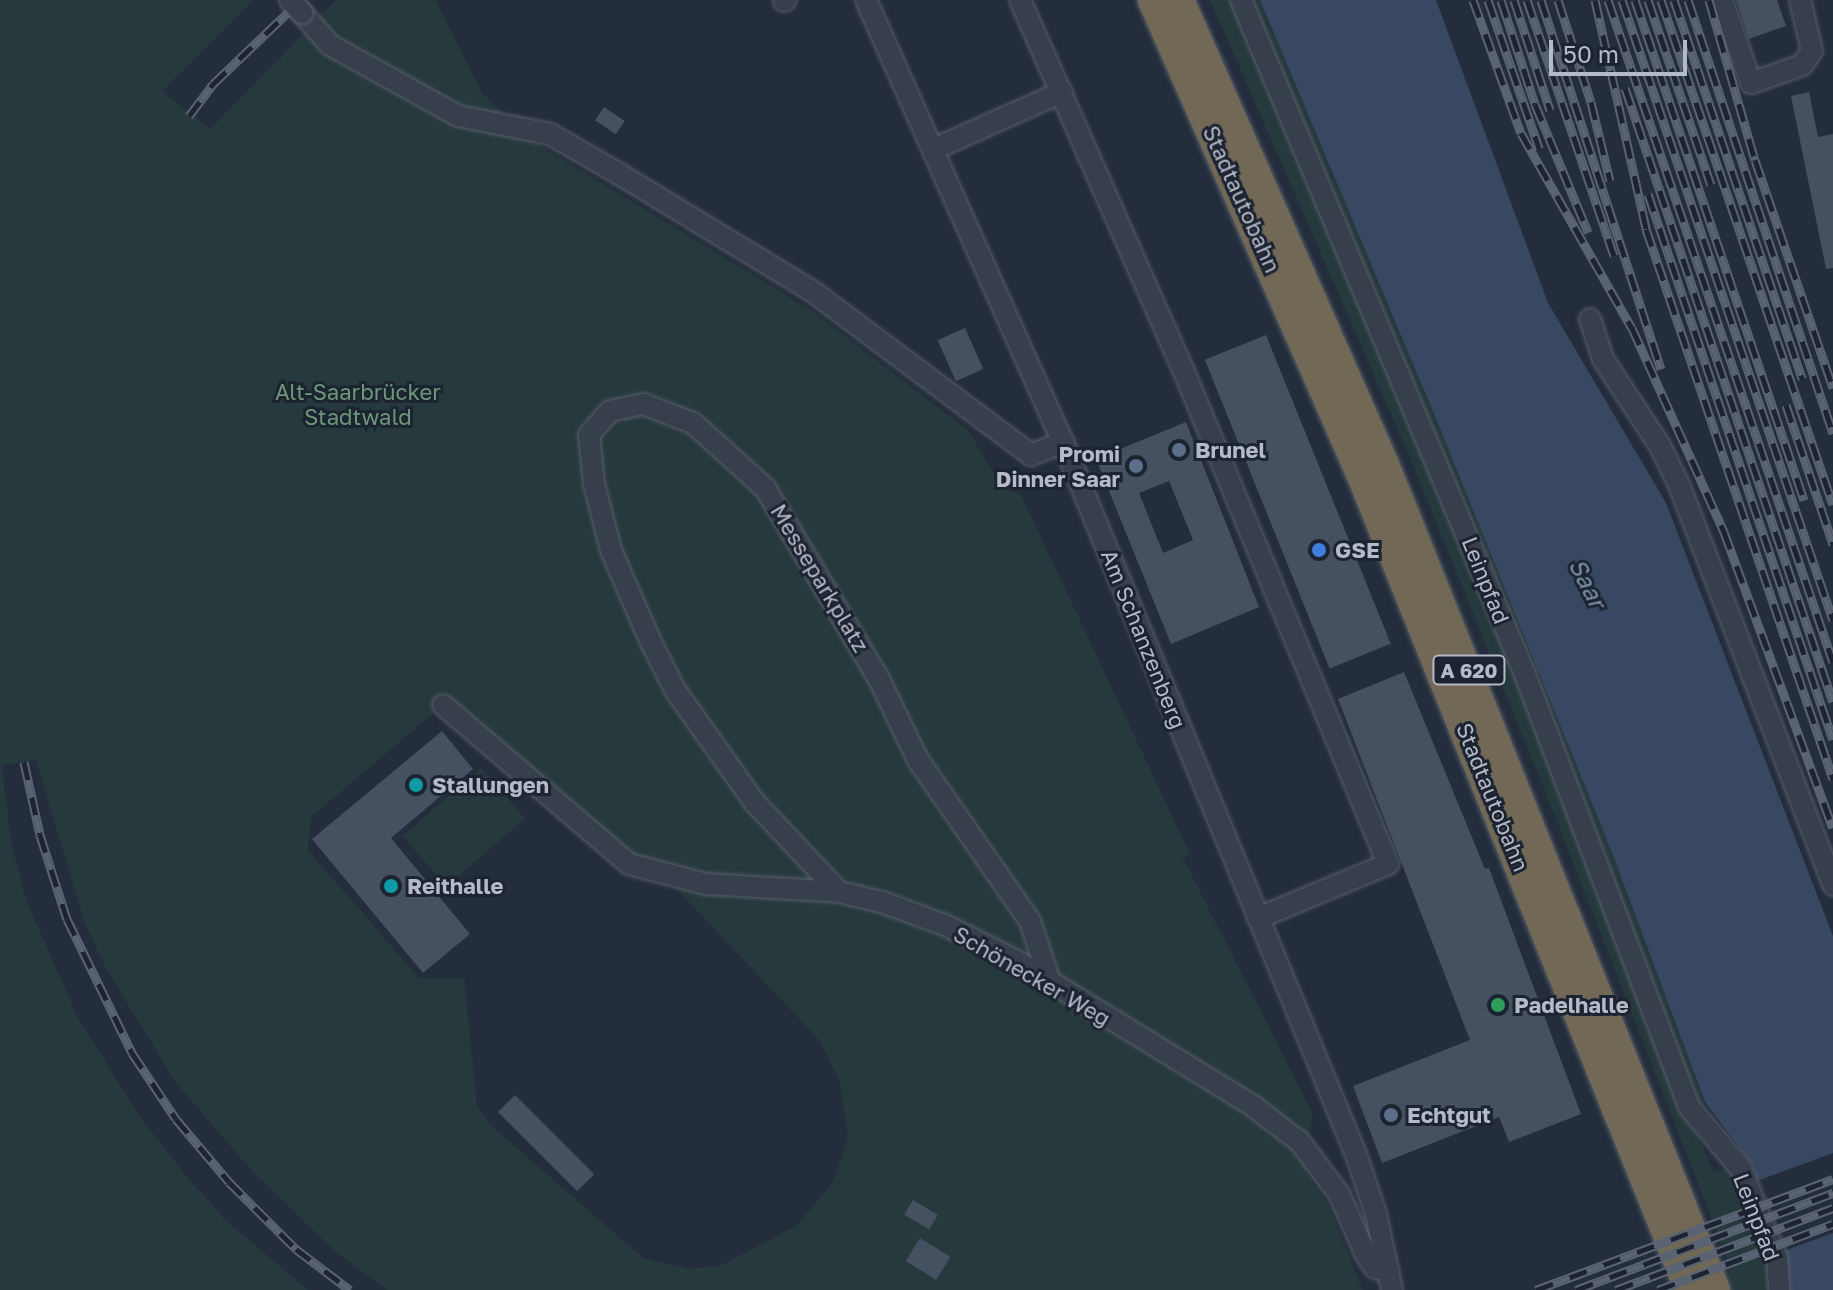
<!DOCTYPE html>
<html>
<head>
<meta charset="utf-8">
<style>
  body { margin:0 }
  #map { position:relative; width:1833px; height:1290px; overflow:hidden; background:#242d3b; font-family:"Golos Text",sans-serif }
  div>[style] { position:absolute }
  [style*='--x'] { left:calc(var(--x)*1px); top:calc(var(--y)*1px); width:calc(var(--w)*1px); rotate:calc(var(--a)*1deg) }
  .green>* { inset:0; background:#26393c; transform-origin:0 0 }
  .water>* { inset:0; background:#394862 }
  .pier>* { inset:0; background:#242d3b }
  .building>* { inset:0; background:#455060; transform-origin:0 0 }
  .roads { filter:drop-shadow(0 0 2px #565d6a) drop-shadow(0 0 2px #565d6a) }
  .minor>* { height:20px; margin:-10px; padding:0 10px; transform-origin:10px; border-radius:10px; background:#383f4c }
  .highway>* { height:28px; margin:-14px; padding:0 14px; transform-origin:14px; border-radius:14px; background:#716855 }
  .rail>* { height:9px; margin-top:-4.5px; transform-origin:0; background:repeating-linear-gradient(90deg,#1d2431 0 18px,#5a6373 0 36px); box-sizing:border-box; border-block:2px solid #5a6373 }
  .bridges { filter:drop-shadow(0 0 2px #565d6a) drop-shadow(0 0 2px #565d6a) }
  .minor-bridge>* { height:20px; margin:-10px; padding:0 10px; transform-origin:10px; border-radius:10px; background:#383f4c }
  .dots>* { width:22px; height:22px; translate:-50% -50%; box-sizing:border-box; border:4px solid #1d2431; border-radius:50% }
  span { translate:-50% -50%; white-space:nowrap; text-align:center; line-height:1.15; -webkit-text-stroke:6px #1d2431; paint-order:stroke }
  .shield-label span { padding:2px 6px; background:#1d2431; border:2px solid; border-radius:6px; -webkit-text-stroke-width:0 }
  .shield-label { font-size:20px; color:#b4bac7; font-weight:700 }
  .street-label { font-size:22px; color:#b4bac7 }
  .park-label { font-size:22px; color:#6c9778 }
  .poi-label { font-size:22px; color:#b4bac7; font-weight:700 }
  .left { translate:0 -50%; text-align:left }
  .right { translate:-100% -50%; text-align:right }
  .water-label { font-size:24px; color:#7c8fad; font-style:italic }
  .scale { position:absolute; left:1549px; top:40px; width:138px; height:36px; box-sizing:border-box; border:4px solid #b4bac7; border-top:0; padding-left:10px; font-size:24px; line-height:28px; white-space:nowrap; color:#b4bac7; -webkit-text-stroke:6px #1d2431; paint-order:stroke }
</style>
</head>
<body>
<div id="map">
  <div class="green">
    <div style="clip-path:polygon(evenodd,0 0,254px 0,162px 91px,210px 129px,336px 0,435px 0,483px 94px,529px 139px,811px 310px,968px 430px,1001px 486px,1021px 495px,1190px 854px,1183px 858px,1312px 1112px,1306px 1173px,1328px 1204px,1363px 1290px,388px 1290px,338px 1254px,252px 1171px,176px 1083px,104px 965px,85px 923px,36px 760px,2px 765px,11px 841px,27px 902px,77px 1016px,138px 1114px,186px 1176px,230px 1224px,308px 1290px,0 1290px,0 0,443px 705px,627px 867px,672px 884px,820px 1041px,840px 1082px,848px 1137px,833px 1182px,797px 1225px,722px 1265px,691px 1269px,643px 1258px,492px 1126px,477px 1106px,464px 978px,419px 978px,308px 850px,311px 817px,443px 705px)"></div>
    <div style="clip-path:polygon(1210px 0,1260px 0,1352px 209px,1612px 853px,1705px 1102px,1687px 1113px,1714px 1172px,1730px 1167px,1771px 1264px,1772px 1290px,1732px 1290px,1728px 1262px,1696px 1178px,1555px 816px,1409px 455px)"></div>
    <div style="left:481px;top:768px;width:67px;height:104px;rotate:49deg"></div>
  </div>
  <div class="water">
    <div style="clip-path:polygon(1260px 0,1436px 0,1548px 303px,1666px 503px,1833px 936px,1833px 1290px,1789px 1290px,1786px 1253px,1751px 1163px,1705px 1102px,1612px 853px,1437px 421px)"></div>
  </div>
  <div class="pier">
    <div style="clip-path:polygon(1833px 1153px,1833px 1233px,1781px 1252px,1754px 1182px)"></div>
  </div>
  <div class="building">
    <div style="clip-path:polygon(1736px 0,1777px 0,1786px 26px,1749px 39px)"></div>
    <div style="clip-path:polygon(1809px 92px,1818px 137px,1833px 134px,1833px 268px,1826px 269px,1791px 96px)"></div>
    <div style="left:604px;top:107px;width:25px;height:16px;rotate:34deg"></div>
    <div style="left:965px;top:328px;width:45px;height:30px;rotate:66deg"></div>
    <div style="left:1266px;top:335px;width:333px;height:66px;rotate:68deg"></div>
    <div style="clip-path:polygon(evenodd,1186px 422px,1259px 607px,1171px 644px,1096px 459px,1186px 422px,1169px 481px,1193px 540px,1163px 553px,1139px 493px,1169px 481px)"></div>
    <div style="clip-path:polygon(1404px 672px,1485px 869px,1489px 868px,1581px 1114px,1509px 1142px,1499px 1117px,1382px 1163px,1353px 1086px,1470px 1040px,1338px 699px)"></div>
    <div style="clip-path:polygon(442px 731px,473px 769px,391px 838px,470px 934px,423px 973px,312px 839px)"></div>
    <div style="left:515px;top:1095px;width:112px;height:24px;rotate:45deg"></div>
    <div style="left:913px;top:1200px;width:29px;height:17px;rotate:31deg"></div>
    <div style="left:920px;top:1238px;width:36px;height:27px;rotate:32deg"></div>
  </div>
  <div class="roads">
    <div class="minor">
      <div style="--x:866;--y:0;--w:484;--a:66"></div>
      <div style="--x:1063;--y:442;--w:773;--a:67.65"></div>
      <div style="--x:1357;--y:1157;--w:60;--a:71.6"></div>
      <div style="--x:1376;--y:1214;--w:78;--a:78.1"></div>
      <div style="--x:1020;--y:0;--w:403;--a:66.2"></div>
      <div style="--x:1183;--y:369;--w:536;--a:67.5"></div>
      <div style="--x:1388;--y:864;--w:141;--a:157.4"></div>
      <div style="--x:1241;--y:0;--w:729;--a:67.16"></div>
      <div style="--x:1524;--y:672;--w:465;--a:69.2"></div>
      <div style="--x:1689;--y:1107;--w:81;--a:50"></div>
      <div style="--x:1741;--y:1169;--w:96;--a:68"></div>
      <div style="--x:1777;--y:1258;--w:32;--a:86"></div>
      <div style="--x:1722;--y:0;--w:88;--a:70.7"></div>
      <div style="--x:1751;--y:83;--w:54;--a:-19.4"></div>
      <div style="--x:1802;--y:65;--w:17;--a:-54"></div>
      <div style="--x:1812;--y:51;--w:52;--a:-103.2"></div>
      <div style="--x:784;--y:1;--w:2;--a:-27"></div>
      <div style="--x:302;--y:13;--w:43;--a:48.8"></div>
      <div style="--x:330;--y:45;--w:146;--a:29"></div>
      <div style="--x:458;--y:116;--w:94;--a:11.1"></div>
      <div style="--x:550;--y:134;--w:82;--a:30"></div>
      <div style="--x:621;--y:175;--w:223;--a:31.3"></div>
      <div style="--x:812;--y:291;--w:274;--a:36.8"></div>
      <div style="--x:1031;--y:455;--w:35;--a:-22"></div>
      <div style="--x:934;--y:149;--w:140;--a:-24"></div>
      <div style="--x:1590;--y:319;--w:42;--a:72"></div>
      <div style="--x:1603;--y:359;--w:104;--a:56.8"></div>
      <div style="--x:1660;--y:446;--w:43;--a:64"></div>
      <div style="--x:1679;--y:485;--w:429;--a:68.9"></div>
      <div style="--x:443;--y:705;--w:245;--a:40.5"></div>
      <div style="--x:629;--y:864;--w:80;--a:14.6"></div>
      <div style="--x:706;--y:884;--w:133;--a:3.4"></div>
      <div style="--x:839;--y:892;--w:44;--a:13.1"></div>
      <div style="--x:882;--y:902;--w:67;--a:20.1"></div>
      <div style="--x:945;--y:925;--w:78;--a:26.6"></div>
      <div style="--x:1015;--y:960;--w:279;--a:31.5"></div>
      <div style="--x:1253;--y:1106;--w:59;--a:37.5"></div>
      <div style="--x:1300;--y:1142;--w:65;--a:53.1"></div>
      <div style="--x:1339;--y:1194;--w:67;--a:66.1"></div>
      <div style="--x:1366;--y:1255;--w:16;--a:55"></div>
      <div style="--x:1375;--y:1268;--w:14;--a:12"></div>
      <div style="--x:839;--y:892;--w:122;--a:-133.3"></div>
      <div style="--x:755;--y:803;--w:138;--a:-125.3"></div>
      <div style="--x:675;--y:690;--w:58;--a:-116.6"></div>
      <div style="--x:649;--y:638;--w:96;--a:-113.4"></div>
      <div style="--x:611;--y:550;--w:68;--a:-104.4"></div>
      <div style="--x:594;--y:484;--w:49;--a:-95.8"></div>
      <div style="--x:589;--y:435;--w:32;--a:-49"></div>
      <div style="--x:610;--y:411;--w:34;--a:-12"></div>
      <div style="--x:643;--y:404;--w:53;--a:20.8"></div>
      <div style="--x:693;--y:423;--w:97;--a:42.1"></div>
      <div style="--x:765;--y:488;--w:222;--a:59.2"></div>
      <div style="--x:879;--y:679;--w:90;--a:64.3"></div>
      <div style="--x:918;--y:760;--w:196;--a:55.2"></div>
      <div style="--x:1030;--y:921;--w:67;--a:71.8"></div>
    </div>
    <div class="highway">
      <div style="--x:1152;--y:0;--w:522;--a:66.28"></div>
      <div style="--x:1362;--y:478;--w:875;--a:68.06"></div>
      <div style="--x:1180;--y:0;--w:510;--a:66.2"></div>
      <div style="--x:1386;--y:467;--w:887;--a:68.15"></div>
    </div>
  </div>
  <div class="rail">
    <div style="--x:1473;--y:0;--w:141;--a:70.2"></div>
    <div style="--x:1521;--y:133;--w:224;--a:60.4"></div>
    <div style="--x:1632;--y:328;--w:224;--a:65.7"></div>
    <div style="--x:1724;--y:532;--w:315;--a:69.8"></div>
    <div style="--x:1488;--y:0;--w:157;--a:71"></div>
    <div style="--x:1501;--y:0;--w:109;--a:71.9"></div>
    <div style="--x:1535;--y:104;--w:139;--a:67.5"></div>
    <div style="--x:1514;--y:0;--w:116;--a:71.9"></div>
    <div style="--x:1527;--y:0;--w:270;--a:71.2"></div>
    <div style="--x:1541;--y:0;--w:388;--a:72"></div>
    <div style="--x:1558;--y:0;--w:107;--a:72.1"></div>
    <div style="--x:1591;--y:102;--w:81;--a:76.5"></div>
    <div style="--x:1595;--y:0;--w:235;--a:77.4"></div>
    <div style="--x:1646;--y:229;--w:581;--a:71.22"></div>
    <div style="--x:1608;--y:0;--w:699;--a:71.23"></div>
    <div style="--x:1622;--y:0;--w:655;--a:71.21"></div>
    <div style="--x:1635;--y:0;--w:528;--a:71.32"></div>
    <div style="--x:1648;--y:0;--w:195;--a:71.2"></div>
    <div style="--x:1661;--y:0;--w:533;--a:71.19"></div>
    <div style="--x:1674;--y:0;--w:400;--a:71.3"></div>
    <div style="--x:1688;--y:0;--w:457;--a:71.5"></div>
    <div style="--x:1709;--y:0;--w:166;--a:74"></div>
    <div style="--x:1755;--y:160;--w:241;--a:71.1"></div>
    <div style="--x:1625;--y:88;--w:648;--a:71.29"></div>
    <div style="--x:189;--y:116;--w:40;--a:-53"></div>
    <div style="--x:213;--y:84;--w:122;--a:-43.7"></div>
    <div style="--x:1648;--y:194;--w:576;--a:71.28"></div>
    <div style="--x:1786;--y:405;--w:147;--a:71.3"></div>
    <div style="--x:24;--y:762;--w:75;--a:77.6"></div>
    <div style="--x:40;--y:835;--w:88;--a:72.2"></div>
    <div style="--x:67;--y:919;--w:149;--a:64.1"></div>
    <div style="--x:132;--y:1053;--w:79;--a:56.3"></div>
    <div style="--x:176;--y:1119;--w:82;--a:49.9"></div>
    <div style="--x:229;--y:1182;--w:95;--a:45"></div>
    <div style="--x:296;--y:1249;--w:68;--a:37.2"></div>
    <div style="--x:1536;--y:1290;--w:317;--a:-20.5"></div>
    <div style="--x:1576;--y:1290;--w:275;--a:-20.7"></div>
    <div style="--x:1616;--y:1290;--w:232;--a:-20.7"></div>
    <div style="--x:1658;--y:1290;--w:187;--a:-20.7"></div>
  </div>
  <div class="bridges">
    <div class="minor-bridge">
      <div style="--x:290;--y:0;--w:18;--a:47"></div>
    </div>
  </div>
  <div class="dots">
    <div style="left:1179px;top:450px;background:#5c6f8a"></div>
    <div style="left:1136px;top:466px;background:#5c6f8a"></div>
    <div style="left:1319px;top:550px;background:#3f7fe0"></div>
    <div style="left:416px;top:785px;background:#0f9aa8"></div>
    <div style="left:391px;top:886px;background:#0f9aa8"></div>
    <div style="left:1498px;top:1005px;background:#2e9e5b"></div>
    <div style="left:1391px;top:1115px;background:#5c6f8a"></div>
  </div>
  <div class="shield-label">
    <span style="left:1469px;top:670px">A 620</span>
  </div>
  <div class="street-label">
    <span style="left:1242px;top:199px;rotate:66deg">Stadtautobahn</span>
    <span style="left:820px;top:578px;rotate:59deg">Messeparkplatz</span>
    <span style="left:1486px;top:580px;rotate:68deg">Leinpfad</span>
    <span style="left:1144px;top:639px;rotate:68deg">Am Schanzenberg</span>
    <span style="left:1493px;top:797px;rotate:68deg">Stadtautobahn</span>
    <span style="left:1032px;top:976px;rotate:30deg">Schönecker Weg</span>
    <span style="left:1757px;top:1217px;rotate:69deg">Leinpfad</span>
  </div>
  <div class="park-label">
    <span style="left:358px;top:404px">Alt-Saarbrücker<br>Stadtwald</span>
  </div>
  <div class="poi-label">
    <span class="left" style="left:1195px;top:450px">Brunel</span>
    <span class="right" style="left:1120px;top:466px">Promi<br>Dinner Saar</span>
    <span class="left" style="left:1335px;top:550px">GSE</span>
    <span class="left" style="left:432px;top:785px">Stallungen</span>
    <span class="left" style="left:407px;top:886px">Reithalle</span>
    <span class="left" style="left:1514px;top:1005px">Padelhalle</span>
    <span class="left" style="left:1407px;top:1115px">Echtgut</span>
  </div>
  <div class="water-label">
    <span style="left:1588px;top:583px;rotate:63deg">Saar</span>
  </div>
  <div class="scale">50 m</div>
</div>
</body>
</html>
